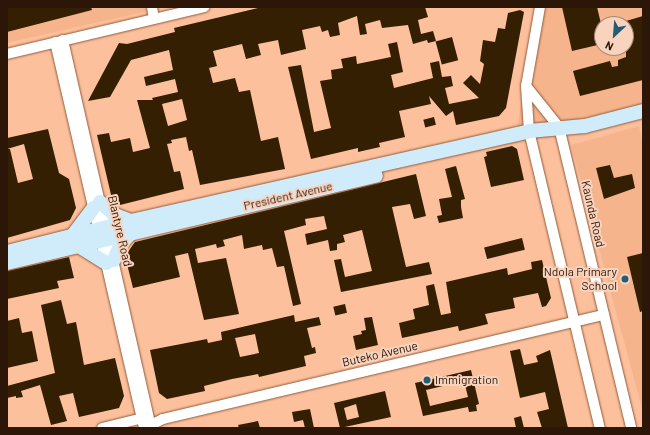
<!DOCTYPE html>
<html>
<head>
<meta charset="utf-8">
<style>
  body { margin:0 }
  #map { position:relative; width:650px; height:435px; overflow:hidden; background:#fdc09c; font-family:Barlow,sans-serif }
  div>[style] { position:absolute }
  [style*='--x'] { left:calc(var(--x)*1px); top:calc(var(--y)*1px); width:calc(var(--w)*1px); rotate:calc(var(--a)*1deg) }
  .built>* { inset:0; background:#f6b48c }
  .building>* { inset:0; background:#341f02; transform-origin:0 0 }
  .roads { filter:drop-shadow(0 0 1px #915b3b) drop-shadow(0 0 1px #915b3b) }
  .street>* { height:10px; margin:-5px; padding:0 5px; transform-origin:5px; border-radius:5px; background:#fff }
  .secondary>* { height:14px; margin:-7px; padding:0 7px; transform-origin:7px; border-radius:7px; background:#d0ecfa }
  .dots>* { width:11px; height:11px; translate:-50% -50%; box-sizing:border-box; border:2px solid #f8d3be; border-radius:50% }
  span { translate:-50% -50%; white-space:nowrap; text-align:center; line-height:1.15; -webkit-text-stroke:4px #f8d3be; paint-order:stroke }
  .street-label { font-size:12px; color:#2c1608 }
  .poi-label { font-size:12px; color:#2c1608 }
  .right { translate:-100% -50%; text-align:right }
  .left { translate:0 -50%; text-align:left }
  .frame { position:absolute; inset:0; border:8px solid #2c1608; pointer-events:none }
  .north { position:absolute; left:594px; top:16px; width:40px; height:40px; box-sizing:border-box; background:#f8d3be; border:1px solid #a68775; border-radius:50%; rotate:206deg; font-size:11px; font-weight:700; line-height:16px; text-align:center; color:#2c1608 }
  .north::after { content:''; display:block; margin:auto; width:14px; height:18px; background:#245c76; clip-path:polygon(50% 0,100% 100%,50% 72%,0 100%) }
</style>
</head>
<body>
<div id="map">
  <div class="built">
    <div style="clip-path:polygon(7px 7px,166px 7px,7px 43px)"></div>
    <div style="clip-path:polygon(evenodd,537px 7px,643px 7px,643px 104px,516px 135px,537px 7px,602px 24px,626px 24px,626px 48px,602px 48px,602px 24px)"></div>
    <div style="clip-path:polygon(639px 126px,643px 145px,643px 412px,571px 145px)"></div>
  </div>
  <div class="building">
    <div style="clip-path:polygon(7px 7px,91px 7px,92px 10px,7px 32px)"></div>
    <div style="clip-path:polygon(evenodd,262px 7px,425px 7px,428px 17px,418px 20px,421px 34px,433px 31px,436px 41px,428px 43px,427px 40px,413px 44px,408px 25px,382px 28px,380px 20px,365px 24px,367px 34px,360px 35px,357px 16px,338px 23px,340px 35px,330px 37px,328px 30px,322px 32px,320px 26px,302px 30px,306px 49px,289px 53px,281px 55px,278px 40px,258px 44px,261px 55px,246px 59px,242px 44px,213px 51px,217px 66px,209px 68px,213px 83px,235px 78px,239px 92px,250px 90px,261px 141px,278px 137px,285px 169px,200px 185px,192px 150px,189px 151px,186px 137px,171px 140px,172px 143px,167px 144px,174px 172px,180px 171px,184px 189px,120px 205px,112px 199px,97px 135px,109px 133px,111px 142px,130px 138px,133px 152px,150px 148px,137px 100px,153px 100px,152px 98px,178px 92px,175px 79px,146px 86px,144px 77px,173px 70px,169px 50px,131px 60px,110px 97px,88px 101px,119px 43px,127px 44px,175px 32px,174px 28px,262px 7px,182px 99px,187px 120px,168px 126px,162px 104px,182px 99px)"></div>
    <div style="clip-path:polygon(562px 7px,597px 7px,602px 28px,602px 44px,572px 51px)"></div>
    <div style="clip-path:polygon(520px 10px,524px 12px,506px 108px,499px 116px,456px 125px,453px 111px,446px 116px,429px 96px,431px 104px,399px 111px,405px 137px,379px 143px,380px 147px,358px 152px,358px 148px,311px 159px,288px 67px,301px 65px,314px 132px,331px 128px,320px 81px,332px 79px,331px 70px,343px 68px,341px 59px,356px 56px,357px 64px,391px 57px,388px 44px,397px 42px,403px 72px,391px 75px,394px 88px,433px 78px,430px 63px,439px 61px,442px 77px,451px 76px,453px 86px,445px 88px,449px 104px,479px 98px,463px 83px,471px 75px,480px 84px,484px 64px,480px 61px,483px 40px,495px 42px,498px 28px,505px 29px,508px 13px)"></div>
    <div style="clip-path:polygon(643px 16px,643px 80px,580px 96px,573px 71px,610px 61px,612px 67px,618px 66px,618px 60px,626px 57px,626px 21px)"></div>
    <div style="left:452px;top:37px;width:24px;height:17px;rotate:75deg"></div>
    <div style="left:434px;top:117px;width:8px;height:11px;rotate:76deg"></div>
    <div style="clip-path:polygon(48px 129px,59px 173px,69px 179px,76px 208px,70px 220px,7px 238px,7px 149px,10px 149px,18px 183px,33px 179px,24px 144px,7px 149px,7px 138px)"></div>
    <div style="clip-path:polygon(512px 146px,517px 149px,524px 180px,491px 187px,484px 157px,487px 156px,486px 152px)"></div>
    <div style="clip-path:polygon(610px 165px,614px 178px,632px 174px,635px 188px,604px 199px,596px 168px)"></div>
    <div style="clip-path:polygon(456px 166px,465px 199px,461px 200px,461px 207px,463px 218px,439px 223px,437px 216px,442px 215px,439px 199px,452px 197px,445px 169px)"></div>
    <div style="clip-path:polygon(416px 174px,426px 216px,414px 219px,410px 204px,392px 207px,406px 267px,429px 262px,432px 274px,341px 292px,334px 260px,341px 259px,345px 277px,372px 271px,362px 230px,343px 235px,345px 242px,337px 244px,337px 250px,330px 251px,328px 240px,307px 245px,305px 234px,327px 229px,324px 216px,305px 219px,306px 225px,284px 231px,301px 304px,293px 306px,284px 266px,277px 267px,272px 248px,263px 250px,262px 245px,244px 249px,242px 235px,223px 240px,225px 246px,217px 248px,216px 244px,195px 249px,198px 263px,226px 258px,239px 314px,204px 320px,188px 253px,175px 256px,180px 277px,133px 288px,125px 256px,135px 242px)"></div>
    <div style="left:522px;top:238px;width:12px;height:39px;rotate:76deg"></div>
    <div style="clip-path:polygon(643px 253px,643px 311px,640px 312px,627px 257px)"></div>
    <div style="clip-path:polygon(69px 257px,74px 278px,57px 281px,59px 288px,7px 299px,7px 271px)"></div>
    <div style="clip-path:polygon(542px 260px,551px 298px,546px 306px,542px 307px,538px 293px,513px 298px,515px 308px,485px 314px,488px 324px,459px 331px,458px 326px,402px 338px,399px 323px,415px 319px,413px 309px,429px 305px,426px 286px,434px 284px,441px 315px,451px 313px,446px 282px,507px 268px,508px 275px,532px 269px,531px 262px)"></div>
    <div style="clip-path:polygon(61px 300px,67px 324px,76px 322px,84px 365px,115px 358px,124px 396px,119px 408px,79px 417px,73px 393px,59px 396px,67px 421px,51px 425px,40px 385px,21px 391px,23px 397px,16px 398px,16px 396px,7px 398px,7px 386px,55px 373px,41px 305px)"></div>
    <div style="left:345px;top:304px;width:9px;height:12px;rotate:77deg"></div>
    <div style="clip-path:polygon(evenodd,294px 315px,295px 322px,319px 317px,321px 325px,307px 328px,312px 348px,315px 347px,316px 353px,304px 356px,306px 366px,259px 377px,258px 374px,232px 379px,204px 386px,205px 391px,167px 399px,159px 393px,150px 350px,207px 339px,208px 343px,222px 340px,221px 332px,294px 315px,255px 334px,259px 353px,240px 357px,235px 338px,255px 334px)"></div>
    <div style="clip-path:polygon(372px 317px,378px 345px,356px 350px,353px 336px,362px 334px,361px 331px,366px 330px,364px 318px)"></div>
    <div style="clip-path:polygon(19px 318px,22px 333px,32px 331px,38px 361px,7px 368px,7px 321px)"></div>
    <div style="clip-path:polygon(520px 349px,524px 365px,538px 362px,536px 356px,550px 350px,568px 428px,542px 428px,537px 412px,549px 409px,545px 392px,520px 398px,510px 351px)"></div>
    <div style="clip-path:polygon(evenodd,471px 370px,479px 404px,476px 405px,477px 411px,469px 412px,468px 407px,423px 416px,415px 383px,471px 370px,464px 381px,468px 397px,430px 406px,426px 390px,464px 381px)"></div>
    <div style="clip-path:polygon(evenodd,385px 391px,391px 417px,340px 428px,334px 403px,385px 391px,356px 404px,359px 417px,347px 420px,344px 408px,356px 404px)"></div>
    <div style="clip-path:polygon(310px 409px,314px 428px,305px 428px,303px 420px,294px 422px,292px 412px)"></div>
    <div style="clip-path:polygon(521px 416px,524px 428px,516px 428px,514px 418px)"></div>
    <div style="clip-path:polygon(258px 421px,260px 428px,239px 428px,238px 425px)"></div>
  </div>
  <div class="roads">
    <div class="street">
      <div style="--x:152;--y:7;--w:12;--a:81"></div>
      <div style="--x:540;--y:7;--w:80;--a:100"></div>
      <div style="--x:526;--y:86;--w:45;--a:86.2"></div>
      <div style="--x:529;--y:131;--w:305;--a:76.6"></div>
      <div style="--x:63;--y:40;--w:398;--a:77.2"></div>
      <div style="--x:55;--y:42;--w:396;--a:77"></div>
      <div style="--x:7;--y:54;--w:203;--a:-13.4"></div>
      <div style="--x:526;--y:86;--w:53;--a:51.2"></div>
      <div style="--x:559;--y:127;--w:309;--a:76.5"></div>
      <div style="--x:102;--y:428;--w:46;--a:-13.7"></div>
      <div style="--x:145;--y:428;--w:20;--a:-27"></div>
      <div style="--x:163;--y:419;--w:453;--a:-13.3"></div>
    </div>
    <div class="secondary">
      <div style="--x:100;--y:202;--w:20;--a:41"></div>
      <div style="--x:115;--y:215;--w:17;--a:21"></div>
      <div style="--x:73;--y:235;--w:34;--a:-53"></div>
      <div style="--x:79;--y:246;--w:32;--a:32"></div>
      <div style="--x:7;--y:252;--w:128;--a:-14"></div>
      <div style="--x:131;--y:221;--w:408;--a:-12.7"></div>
      <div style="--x:529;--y:131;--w:56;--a:-5.1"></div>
      <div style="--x:585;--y:126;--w:60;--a:-14.5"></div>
      <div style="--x:114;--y:260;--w:16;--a:-68"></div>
      <div style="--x:120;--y:245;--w:15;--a:-48"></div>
      <div style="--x:7;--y:263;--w:379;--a:-13.3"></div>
    </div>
  </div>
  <div class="dots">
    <div style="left:625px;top:279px;background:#245c76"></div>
    <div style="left:427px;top:380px;background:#245c76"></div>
  </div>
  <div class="street-label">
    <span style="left:288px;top:196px;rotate:-13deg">President Avenue</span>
    <span style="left:593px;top:214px;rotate:77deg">Kaunda Road</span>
    <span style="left:120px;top:231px;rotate:77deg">Blantyre Road</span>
    <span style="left:380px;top:354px;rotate:-13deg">Buteko Avenue</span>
  </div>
  <div class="poi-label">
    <span class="right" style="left:617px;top:279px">Ndola Primary<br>School</span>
    <span class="left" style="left:435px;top:380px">Immigration</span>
  </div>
  <div class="frame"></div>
  <div class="north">N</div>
</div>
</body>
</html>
